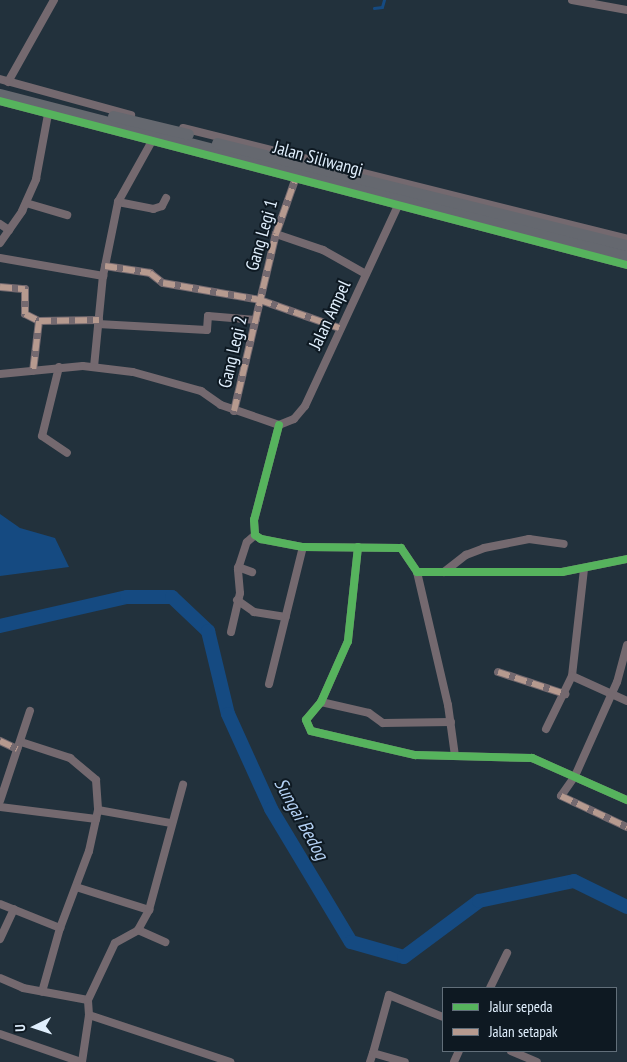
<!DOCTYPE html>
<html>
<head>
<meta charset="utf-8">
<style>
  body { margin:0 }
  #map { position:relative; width:627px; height:1062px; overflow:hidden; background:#22313c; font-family:"PT Sans Narrow",sans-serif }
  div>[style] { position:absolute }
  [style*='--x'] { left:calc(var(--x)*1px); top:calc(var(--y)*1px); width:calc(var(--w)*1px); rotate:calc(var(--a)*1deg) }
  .water>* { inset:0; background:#154a81 }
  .stream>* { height:2.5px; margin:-1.25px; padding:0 1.25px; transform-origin:1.25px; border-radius:1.25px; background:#154a81 }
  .river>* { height:14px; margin:-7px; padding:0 7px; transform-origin:7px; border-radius:7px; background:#154a81 }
  .minor>* { height:8px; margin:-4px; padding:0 4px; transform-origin:4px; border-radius:4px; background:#74696f }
  .highway>* { height:11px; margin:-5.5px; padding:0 5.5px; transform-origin:5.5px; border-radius:5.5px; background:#65686f }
  .quiet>* { height:6px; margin-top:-3px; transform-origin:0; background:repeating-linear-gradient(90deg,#b69a8f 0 12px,transparent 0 18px) }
  .cycleway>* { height:8px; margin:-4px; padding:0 4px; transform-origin:4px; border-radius:4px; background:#56b35d }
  span { translate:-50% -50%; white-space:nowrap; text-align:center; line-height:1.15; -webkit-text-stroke:4px #0e1922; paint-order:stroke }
  .street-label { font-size:18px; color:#e0effd }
  .water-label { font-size:19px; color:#b3d0f3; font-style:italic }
  .legend { position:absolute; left:442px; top:987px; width:175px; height:65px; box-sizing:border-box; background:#0e1922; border:1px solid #626f7a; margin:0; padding:6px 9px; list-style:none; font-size:15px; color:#e0effd }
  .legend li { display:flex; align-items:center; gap:10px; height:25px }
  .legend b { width:25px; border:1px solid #626f7a }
  .north { position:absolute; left:10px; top:1002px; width:50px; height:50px; -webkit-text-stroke:4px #0e1922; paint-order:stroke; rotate:266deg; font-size:14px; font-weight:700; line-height:20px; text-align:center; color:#e0effd }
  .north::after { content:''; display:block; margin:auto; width:18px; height:22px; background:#e0effd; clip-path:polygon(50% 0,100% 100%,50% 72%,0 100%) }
</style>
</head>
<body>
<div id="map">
  <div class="water">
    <div style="clip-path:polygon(0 514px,20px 528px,55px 538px,69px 567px,0 576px)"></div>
  </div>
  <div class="stream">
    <div style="--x:374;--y:8;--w:8;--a:-7"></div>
    <div style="--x:382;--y:7;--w:7;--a:-74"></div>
  </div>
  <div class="river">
    <div style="--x:0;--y:626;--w:130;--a:-12.9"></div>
    <div style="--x:127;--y:597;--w:45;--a:0"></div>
    <div style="--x:172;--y:597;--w:50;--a:43.4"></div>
    <div style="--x:208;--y:631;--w:85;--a:76.5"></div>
    <div style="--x:228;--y:714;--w:104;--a:65.6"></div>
    <div style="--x:271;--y:809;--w:155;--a:59"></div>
    <div style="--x:351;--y:942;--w:55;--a:15.8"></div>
    <div style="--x:404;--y:957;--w:94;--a:-36.7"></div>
    <div style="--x:479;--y:901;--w:97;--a:-11.9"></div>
    <div style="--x:574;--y:881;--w:59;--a:26.1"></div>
  </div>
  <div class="minor">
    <div style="--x:572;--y:0;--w:56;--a:10.3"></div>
    <div style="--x:0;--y:79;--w:136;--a:15.4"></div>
    <div style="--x:8;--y:82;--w:94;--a:-60.7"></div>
    <div style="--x:0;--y:101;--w:648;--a:14.66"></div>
    <div style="--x:183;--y:128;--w:458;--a:14"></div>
    <div style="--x:118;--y:202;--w:36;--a:11"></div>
    <div style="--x:153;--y:209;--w:9;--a:-18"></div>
    <div style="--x:162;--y:206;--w:9;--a:-63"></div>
    <div style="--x:26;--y:203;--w:43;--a:16.3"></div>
    <div style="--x:0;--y:224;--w:11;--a:34"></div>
    <div style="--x:276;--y:234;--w:50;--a:18.8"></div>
    <div style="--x:323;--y:250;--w:49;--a:29.2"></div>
    <div style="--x:0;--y:243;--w:39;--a:-55"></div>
    <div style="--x:22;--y:211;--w:35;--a:-66"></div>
    <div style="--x:36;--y:179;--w:66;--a:-79.5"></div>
    <div style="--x:0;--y:258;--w:105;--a:9.9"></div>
    <div style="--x:105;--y:266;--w:46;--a:8.8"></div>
    <div style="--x:150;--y:273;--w:16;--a:38"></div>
    <div style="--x:163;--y:283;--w:98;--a:9.9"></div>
    <div style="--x:260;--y:300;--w:84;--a:19.5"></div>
    <div style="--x:0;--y:287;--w:25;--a:5"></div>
    <div style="--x:25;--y:289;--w:25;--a:90"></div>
    <div style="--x:25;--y:314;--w:16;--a:27"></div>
    <div style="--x:39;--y:321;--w:50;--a:96.8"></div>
    <div style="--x:39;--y:321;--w:60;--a:-1"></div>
    <div style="--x:98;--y:324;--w:109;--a:3.2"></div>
    <div style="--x:207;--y:330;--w:14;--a:-86"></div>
    <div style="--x:208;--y:316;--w:48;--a:4.8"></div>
    <div style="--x:59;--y:367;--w:71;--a:103.8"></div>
    <div style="--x:42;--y:436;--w:30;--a:34"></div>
    <div style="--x:94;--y:367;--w:91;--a:-84.4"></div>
    <div style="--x:103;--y:276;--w:76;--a:-78.5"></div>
    <div style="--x:118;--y:202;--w:70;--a:-60.9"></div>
    <div style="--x:0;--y:374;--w:83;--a:-5.5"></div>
    <div style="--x:83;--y:366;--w:50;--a:6.8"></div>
    <div style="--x:133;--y:372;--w:71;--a:15.6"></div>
    <div style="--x:201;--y:391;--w:24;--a:35"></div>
    <div style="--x:221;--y:405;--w:61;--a:19"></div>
    <div style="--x:234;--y:411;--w:182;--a:-76.7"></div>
    <div style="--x:276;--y:234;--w:57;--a:-70.6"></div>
    <div style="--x:279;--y:425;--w:98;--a:104.7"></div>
    <div style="--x:254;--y:520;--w:15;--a:86"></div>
    <div style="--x:255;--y:535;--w:7;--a:34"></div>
    <div style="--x:261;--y:539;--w:43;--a:10.8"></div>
    <div style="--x:303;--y:547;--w:98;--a:0.6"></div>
    <div style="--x:401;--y:548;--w:29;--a:56"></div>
    <div style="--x:417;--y:572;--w:145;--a:0"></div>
    <div style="--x:562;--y:572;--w:66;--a:-11.3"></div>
    <div style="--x:279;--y:425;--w:16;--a:-22"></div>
    <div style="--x:294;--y:419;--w:17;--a:-50"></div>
    <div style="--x:305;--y:406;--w:218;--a:-65.1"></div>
    <div style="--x:358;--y:547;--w:95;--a:96.1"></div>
    <div style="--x:348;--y:641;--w:67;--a:113.9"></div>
    <div style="--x:321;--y:702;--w:23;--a:130"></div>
    <div style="--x:306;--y:720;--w:12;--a:66"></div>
    <div style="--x:311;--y:731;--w:107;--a:13"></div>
    <div style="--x:415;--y:755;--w:117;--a:1.5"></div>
    <div style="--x:532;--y:758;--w:104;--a:23.9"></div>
    <div style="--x:238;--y:567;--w:15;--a:20"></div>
    <div style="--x:584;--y:569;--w:108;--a:96.4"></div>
    <div style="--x:572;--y:676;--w:60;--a:24.4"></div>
    <div style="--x:417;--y:572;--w:137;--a:76.9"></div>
    <div style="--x:448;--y:705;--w:51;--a:82.2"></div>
    <div style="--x:444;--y:572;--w:28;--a:-38"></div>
    <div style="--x:466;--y:555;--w:19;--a:-21"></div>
    <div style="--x:484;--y:548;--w:46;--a:-11.3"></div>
    <div style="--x:529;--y:539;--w:35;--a:8"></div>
    <div style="--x:237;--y:600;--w:21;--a:35"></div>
    <div style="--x:254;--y:612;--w:32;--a:9"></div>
    <div style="--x:231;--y:632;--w:40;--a:-77"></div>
    <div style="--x:240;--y:593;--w:24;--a:-95"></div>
    <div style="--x:238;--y:569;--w:28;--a:-72"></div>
    <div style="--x:247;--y:542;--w:11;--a:-41"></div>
    <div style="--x:627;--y:645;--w:38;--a:105"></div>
    <div style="--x:617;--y:682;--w:103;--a:114.1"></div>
    <div style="--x:575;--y:776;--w:24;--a:125"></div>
    <div style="--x:561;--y:796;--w:73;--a:25.2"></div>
    <div style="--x:498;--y:672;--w:71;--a:18.2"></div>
    <div style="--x:269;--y:684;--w:141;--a:-76.1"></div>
    <div style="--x:321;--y:702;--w:49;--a:12.9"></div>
    <div style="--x:369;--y:713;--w:17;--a:36"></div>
    <div style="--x:383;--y:723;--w:68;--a:-0.8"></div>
    <div style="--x:546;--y:729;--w:59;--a:-63.9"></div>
    <div style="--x:0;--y:741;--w:19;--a:25"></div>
    <div style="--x:21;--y:742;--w:52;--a:18.1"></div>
    <div style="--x:70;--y:758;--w:34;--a:40"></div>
    <div style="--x:96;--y:780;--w:30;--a:86"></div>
    <div style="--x:98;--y:810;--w:42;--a:102.4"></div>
    <div style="--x:89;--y:851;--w:82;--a:110.6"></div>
    <div style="--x:0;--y:801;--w:95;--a:-71.6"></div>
    <div style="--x:0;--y:807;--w:97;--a:7.1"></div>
    <div style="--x:98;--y:810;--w:73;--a:10.2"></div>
    <div style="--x:76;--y:887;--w:77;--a:17.5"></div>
    <div style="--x:0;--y:904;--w:65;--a:21.8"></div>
    <div style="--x:60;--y:928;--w:66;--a:105.7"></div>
    <div style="--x:138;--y:930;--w:30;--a:24"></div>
    <div style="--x:0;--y:939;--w:33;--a:-65"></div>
    <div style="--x:0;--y:978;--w:25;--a:23"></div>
    <div style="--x:23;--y:988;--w:66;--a:10.5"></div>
    <div style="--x:490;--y:988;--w:39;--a:-64"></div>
    <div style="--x:89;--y:1015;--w:15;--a:-94"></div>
    <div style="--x:88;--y:1000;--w:63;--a:-64.7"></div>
    <div style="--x:115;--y:943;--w:26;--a:-29"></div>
    <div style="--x:138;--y:930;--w:23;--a:-61"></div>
    <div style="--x:149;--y:910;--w:130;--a:-74.8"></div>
    <div style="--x:0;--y:1034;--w:86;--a:19.1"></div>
    <div style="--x:511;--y:1051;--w:28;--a:23"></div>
    <div style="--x:373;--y:1053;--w:60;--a:-74.6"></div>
    <div style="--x:389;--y:995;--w:58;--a:22.2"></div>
    <div style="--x:82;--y:1062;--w:48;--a:-81.5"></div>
    <div style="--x:89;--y:1015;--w:149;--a:18.4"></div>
    <div style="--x:370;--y:1062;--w:9;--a:-72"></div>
    <div style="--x:373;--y:1053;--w:33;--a:16"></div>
    <div style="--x:454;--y:1062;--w:12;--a:-66"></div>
  </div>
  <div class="highway">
    <div style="--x:0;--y:94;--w:648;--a:14.49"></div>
    <div style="--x:113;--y:116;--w:77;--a:13.5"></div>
    <div style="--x:217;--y:143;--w:422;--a:14"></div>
  </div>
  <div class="quiet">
    <div style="--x:105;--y:266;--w:46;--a:8.8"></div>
    <div style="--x:150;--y:273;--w:16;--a:38"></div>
    <div style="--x:163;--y:283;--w:98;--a:9.9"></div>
    <div style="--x:260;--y:300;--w:84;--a:19.5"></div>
    <div style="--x:0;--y:287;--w:25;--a:5"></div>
    <div style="--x:25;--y:289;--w:25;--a:90"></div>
    <div style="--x:25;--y:314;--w:16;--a:27"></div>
    <div style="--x:39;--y:321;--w:50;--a:96.8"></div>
    <div style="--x:39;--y:321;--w:60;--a:-1"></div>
    <div style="--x:234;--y:411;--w:182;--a:-76.7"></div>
    <div style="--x:276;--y:234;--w:57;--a:-70.6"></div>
    <div style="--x:498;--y:672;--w:71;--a:18.2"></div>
    <div style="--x:0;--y:741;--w:19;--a:25"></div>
    <div style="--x:561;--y:796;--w:73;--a:25.2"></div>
  </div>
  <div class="cycleway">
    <div style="--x:0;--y:101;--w:648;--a:14.66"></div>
    <div style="--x:279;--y:425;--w:98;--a:104.7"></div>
    <div style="--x:254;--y:520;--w:15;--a:86"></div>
    <div style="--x:255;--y:535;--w:7;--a:34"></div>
    <div style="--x:261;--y:539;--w:43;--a:10.8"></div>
    <div style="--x:303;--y:547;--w:98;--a:0.6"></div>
    <div style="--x:401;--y:548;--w:29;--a:56"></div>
    <div style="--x:417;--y:572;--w:145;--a:0"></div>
    <div style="--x:562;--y:572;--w:66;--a:-11.3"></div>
    <div style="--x:358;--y:547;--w:95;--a:96.1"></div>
    <div style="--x:348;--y:641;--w:67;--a:113.9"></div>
    <div style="--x:321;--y:702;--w:23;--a:130"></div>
    <div style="--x:306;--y:720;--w:12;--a:66"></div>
    <div style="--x:311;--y:731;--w:107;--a:13"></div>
    <div style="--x:415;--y:755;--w:117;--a:1.5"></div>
    <div style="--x:532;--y:758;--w:104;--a:23.9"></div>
  </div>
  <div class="street-label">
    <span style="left:318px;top:159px;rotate:15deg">Jalan Siliwangi</span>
    <span style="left:262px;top:235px;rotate:-74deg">Gang Legi 1</span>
    <span style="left:330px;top:315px;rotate:-65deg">Jalan Ampel</span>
    <span style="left:233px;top:352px;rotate:-77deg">Gang Legi 2</span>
  </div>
  <div class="water-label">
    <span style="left:301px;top:819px;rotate:61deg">Sungai Bedog</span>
  </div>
  <ul class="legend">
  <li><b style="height:6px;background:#56b35d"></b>Jalur sepeda</li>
  <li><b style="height:6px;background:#b69a8f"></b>Jalan setapak</li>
  </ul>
  <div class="north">U</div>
</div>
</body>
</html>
